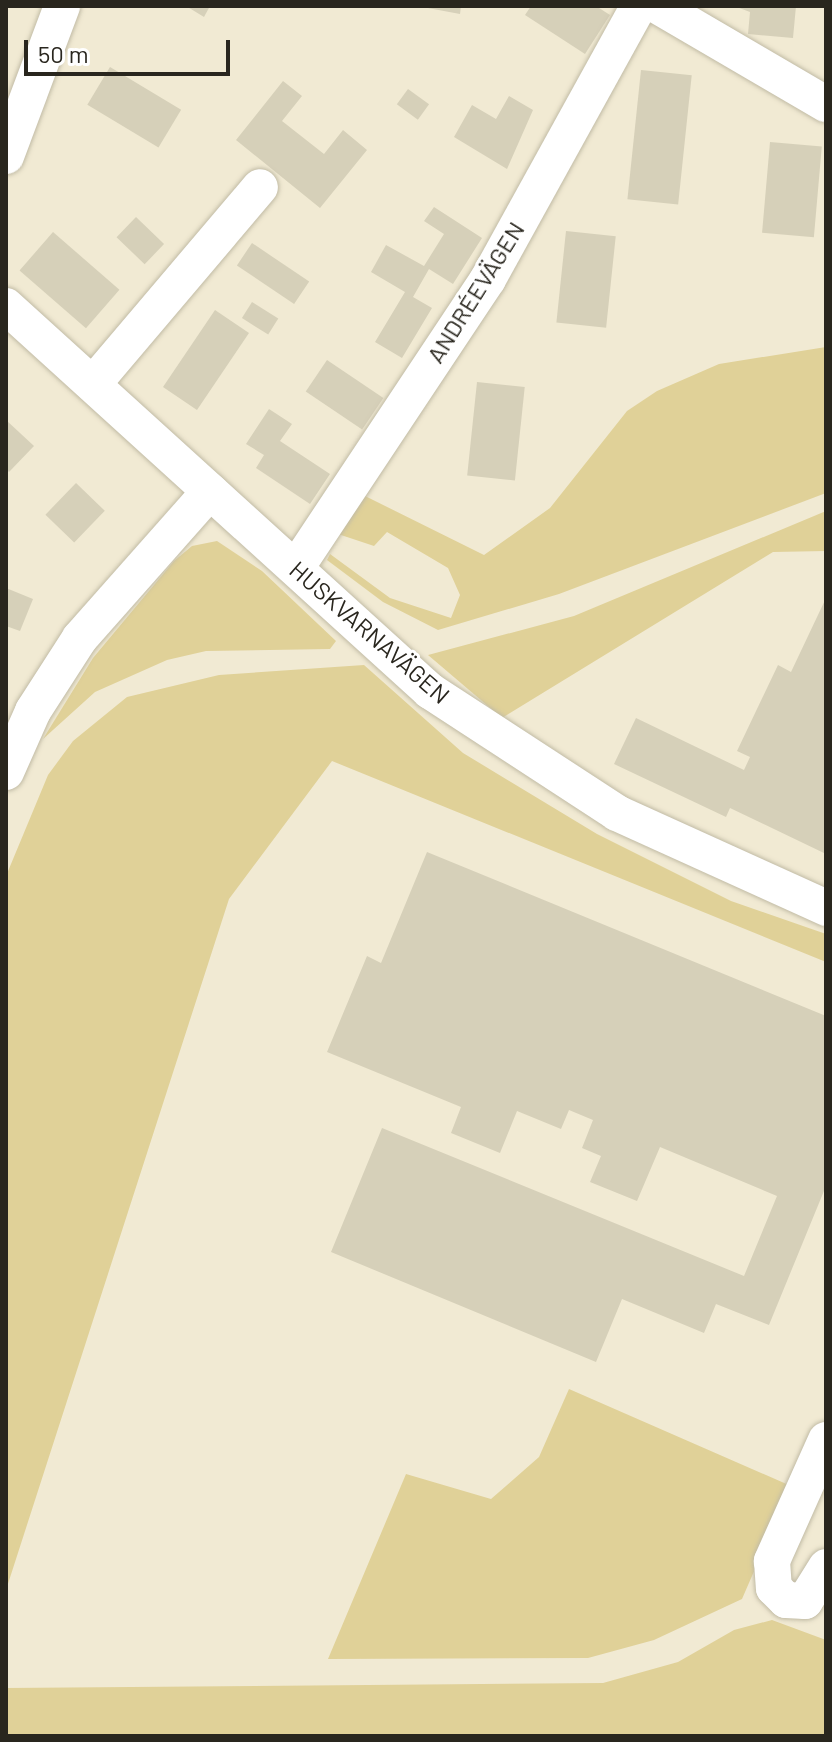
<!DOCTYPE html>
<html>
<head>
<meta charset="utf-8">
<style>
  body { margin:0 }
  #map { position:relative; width:832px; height:1742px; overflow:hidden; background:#f1ead3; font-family:Barlow,sans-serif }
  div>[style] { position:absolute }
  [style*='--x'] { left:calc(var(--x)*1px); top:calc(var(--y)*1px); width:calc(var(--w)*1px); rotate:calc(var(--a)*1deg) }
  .green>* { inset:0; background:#e0d198 }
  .building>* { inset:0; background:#d6d0b9; transform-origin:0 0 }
  .roads { filter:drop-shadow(0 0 2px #c1bba5) drop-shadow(0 0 2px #c1bba5) }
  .minor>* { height:36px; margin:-18px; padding:0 18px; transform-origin:18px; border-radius:18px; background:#fff }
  span { translate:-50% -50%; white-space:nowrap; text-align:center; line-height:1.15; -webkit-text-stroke:6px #fff; paint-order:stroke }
  .street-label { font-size:24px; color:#29261e }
  .frame { position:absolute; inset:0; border:8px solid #29261e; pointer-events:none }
  .scale { position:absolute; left:24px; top:40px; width:206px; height:36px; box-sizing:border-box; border:4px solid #29261e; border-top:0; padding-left:10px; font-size:24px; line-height:28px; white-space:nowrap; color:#29261e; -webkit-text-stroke:6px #fff; paint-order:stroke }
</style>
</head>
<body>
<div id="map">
  <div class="green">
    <div style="clip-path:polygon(826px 347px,826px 493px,559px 594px,438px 630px,383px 602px,327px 560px,330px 554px,390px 598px,451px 618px,460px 595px,448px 568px,387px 532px,374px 546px,335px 533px,361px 494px,484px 555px,550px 508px,627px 411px,657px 391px,719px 364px)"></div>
    <div style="clip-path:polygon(826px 511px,826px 551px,773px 552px,502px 718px,428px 655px,574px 616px)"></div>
    <div style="clip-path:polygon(217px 541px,262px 571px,336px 641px,330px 649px,206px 651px,167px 660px,95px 692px,43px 739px,93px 658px,174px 561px,192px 546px)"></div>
    <div style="clip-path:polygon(364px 665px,463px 753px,597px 834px,731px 901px,826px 934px,826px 962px,332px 761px,229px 899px,6px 1590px,6px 876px,48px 775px,73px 741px,127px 697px,219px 675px)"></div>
    <div style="clip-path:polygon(569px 1389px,791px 1486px,742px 1599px,654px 1640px,588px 1658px,328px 1659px,406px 1474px,491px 1499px,539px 1457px)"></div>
    <div style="clip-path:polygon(772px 1620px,826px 1640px,826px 1736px,6px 1736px,6px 1688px,603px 1683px,678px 1662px,734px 1630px)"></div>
  </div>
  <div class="building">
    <div style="clip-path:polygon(186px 6px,210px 6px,204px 17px)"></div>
    <div style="clip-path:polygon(417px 6px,461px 6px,460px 14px)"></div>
    <div style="clip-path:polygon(531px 6px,596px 6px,610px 15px,585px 54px,525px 15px)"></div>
    <div style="clip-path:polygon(734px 6px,796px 6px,793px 38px,748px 34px,750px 12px)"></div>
    <div style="left:110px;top:67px;width:83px;height:44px;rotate:31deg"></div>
    <div style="left:641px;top:70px;width:51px;height:130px;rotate:6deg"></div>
    <div style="clip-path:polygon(283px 81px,302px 96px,282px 121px,324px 154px,343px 130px,367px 150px,320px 208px,236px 140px)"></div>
    <div style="left:408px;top:89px;width:26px;height:19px;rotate:36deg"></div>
    <div style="clip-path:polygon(509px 96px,533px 110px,507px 169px,454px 137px,472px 105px,496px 119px)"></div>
    <div style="left:770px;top:142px;width:52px;height:91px;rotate:5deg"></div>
    <div style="clip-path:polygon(434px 207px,482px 238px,453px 284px,429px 269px,413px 297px,432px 308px,402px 358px,375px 342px,405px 292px,371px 272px,386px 245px,424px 266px,444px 234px,424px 221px)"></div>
    <div style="left:136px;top:217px;width:39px;height:28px;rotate:44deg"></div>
    <div style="left:566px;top:231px;width:50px;height:92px;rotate:6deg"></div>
    <div style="left:53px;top:232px;width:88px;height:51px;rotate:41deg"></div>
    <div style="left:252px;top:243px;width:69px;height:27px;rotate:34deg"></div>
    <div style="left:252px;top:302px;width:31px;height:19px;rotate:32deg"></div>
    <div style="left:215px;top:310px;width:41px;height:93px;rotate:34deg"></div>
    <div style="left:327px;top:360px;width:68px;height:38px;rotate:34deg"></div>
    <div style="left:477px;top:382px;width:48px;height:94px;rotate:6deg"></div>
    <div style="clip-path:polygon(269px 409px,292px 424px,280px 441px,330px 474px,310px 504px,256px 468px,264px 455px,246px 444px)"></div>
    <div style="clip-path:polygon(6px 420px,34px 446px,9px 472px,6px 469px)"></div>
    <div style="left:76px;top:483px;width:40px;height:44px;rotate:44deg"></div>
    <div style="clip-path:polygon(6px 588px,33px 599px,20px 631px,6px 626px)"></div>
    <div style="clip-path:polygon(826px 598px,826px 854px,730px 808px,726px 817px,614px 764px,636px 718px,744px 770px,750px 757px,737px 751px,778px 665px,791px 672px)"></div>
    <div style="clip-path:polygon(427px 852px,826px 1016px,826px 1186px,769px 1325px,716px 1304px,704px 1333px,622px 1299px,596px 1362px,331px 1252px,382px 1128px,744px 1276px,777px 1196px,660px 1147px,637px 1201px,590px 1182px,601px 1156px,582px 1148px,593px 1120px,569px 1110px,561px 1129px,517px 1111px,500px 1153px,451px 1133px,461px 1107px,327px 1052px,367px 956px,381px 963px)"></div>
  </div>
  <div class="roads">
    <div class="minor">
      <div style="--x:658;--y:6;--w:194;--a:30.3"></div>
      <div style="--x:6;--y:156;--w:160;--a:-69.5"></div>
      <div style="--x:6;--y:306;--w:573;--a:42.24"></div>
      <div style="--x:430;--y:691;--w:223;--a:33.1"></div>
      <div style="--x:617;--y:813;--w:230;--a:24.4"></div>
      <div style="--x:93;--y:384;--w:258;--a:-49.7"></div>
      <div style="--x:296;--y:568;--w:347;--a:-56.4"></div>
      <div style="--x:488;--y:279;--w:312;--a:-61.1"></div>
      <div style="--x:6;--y:772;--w:67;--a:-66.1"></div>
      <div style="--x:33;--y:711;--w:87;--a:-57.2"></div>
      <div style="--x:80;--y:638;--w:196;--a:-48.5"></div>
      <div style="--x:826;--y:1440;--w:133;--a:114.1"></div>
      <div style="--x:772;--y:1561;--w:27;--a:86"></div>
      <div style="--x:774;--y:1588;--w:17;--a:45"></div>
      <div style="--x:786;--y:1600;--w:19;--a:3"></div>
      <div style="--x:805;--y:1601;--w:40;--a:-58"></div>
    </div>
  </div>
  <div class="street-label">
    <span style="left:475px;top:292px;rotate:-58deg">ANDRÉEVÄGEN</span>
    <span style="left:370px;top:632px;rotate:41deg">HUSKVARNAVÄGEN</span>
  </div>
  <div class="frame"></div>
  <div class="scale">50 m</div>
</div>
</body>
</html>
